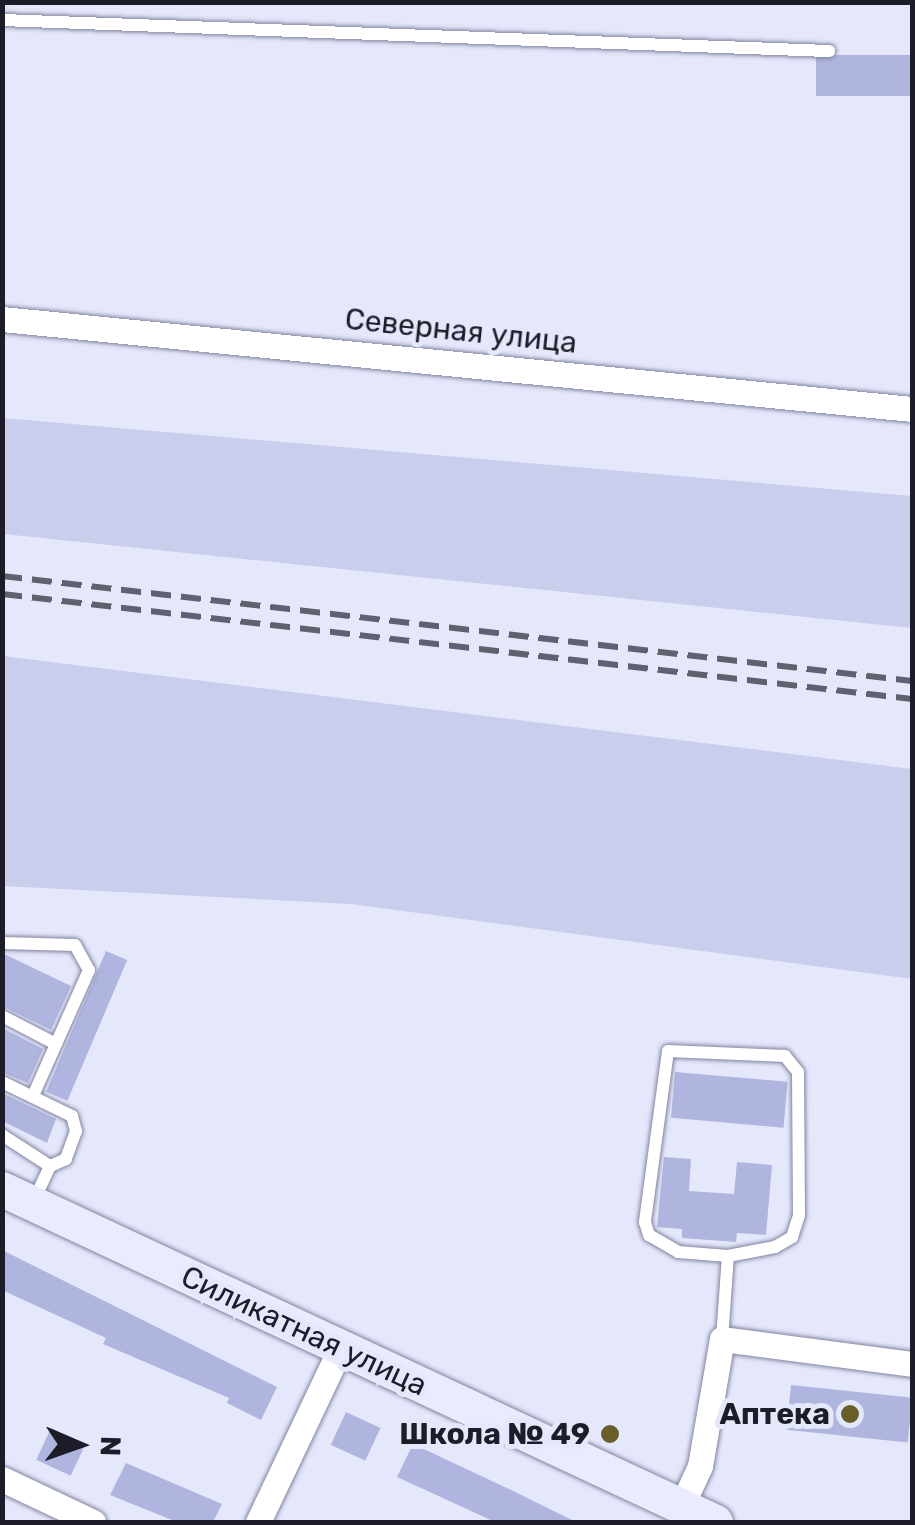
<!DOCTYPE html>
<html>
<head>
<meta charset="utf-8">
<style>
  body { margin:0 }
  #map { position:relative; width:915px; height:1525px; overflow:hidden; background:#e5e8fb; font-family:Rubik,sans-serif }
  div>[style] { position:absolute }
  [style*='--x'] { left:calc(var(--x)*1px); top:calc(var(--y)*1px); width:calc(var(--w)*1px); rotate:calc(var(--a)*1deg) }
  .green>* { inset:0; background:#c9ceed }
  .building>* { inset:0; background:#afb5df; transform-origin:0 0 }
  .roads { filter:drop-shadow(0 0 2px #8084a1) drop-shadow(0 0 2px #8084a1) }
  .lane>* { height:12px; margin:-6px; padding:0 6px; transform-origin:6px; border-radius:6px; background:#fff }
  .street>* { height:25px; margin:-12.5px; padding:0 12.5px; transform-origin:12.5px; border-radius:12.5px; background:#fff }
  .secondary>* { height:35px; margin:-17.5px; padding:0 17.5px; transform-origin:17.5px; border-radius:17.5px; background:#eaecfd }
  .rail>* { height:6px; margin-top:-3px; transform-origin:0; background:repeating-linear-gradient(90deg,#5f616f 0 20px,transparent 0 30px) }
  .dots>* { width:28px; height:28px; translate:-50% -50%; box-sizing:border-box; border:5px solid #e5e8fb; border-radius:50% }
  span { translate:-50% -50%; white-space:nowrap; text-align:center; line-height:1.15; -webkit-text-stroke:10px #e5e8fb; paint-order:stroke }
  .street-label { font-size:30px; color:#1c1d28 }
  .poi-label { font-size:30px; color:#1c1d28; font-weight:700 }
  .right { translate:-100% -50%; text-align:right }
  .frame { position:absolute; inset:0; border:5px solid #1c1d28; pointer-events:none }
  .north { position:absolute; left:30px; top:1395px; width:100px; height:100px; -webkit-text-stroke:8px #e5e8fb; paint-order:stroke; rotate:92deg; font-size:28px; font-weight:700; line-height:40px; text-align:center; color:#1c1d28 }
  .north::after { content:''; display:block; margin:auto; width:35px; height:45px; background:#1c1d28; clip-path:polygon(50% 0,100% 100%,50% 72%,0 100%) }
</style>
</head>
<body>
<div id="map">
  <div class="green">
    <div style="clip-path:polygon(2px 418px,912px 496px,912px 628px,3px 534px)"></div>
    <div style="clip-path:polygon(3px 656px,912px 769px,912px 979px,351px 904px,3px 886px)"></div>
  </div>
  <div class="building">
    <div style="left:912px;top:55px;width:41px;height:96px;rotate:90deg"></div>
    <div style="left:106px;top:951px;width:23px;height:153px;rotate:23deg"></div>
    <div style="clip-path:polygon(2px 953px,71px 986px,51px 1030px,2px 1006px)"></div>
    <div style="clip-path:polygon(2px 1028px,43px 1049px,28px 1083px,2px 1072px)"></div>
    <div style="left:675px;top:1072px;width:113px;height:46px;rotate:5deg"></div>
    <div style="clip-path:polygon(2px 1093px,56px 1119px,47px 1143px,2px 1121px)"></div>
    <div style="clip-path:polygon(664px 1157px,691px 1159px,689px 1191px,734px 1194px,737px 1162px,772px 1165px,766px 1235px,737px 1233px,736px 1242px,682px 1238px,682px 1229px,657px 1227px)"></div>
    <div style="clip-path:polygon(2px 1250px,277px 1387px,261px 1420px,227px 1403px,229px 1398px,103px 1344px,106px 1338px,2px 1290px)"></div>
    <div style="left:791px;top:1385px;width:122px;height:45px;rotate:6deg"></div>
    <div style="left:346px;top:1412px;width:38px;height:36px;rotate:25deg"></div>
    <div style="left:51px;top:1428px;width:38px;height:35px;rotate:25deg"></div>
    <div style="clip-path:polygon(413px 1444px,509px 1489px,576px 1522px,495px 1522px,432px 1493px,397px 1477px)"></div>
    <div style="clip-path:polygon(126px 1463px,222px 1504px,213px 1522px,177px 1522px,110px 1495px)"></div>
  </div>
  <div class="roads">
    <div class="lane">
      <div style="--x:2;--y:20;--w:828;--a:2.15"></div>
      <div style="--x:2;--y:943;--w:73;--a:1.6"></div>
      <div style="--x:75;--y:945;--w:29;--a:61"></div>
      <div style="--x:89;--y:970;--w:138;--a:114"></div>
      <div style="--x:2;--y:1016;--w:61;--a:27.4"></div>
      <div style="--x:2;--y:1082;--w:78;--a:25.9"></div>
      <div style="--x:72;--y:1116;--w:16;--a:75"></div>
      <div style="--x:76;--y:1131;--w:30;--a:110"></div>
      <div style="--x:66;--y:1159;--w:17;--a:156"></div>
      <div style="--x:50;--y:1166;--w:38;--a:115"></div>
      <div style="--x:2;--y:1135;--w:57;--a:32.9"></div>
      <div style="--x:722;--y:1339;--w:83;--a:-85.9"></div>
      <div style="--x:728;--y:1256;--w:48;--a:-10.8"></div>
      <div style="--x:775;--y:1247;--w:20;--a:-30"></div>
      <div style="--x:792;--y:1237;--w:23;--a:-72"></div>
      <div style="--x:799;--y:1215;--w:143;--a:-90.4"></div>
      <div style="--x:798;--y:1072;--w:21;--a:-129"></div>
      <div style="--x:785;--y:1056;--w:117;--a:-177.6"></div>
      <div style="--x:668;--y:1051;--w:173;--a:97.7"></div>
      <div style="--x:645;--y:1222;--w:14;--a:73"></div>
      <div style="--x:649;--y:1235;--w:34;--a:30"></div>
      <div style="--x:678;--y:1252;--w:50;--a:4.6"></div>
    </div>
    <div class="street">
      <div style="--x:2;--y:319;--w:914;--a:5.65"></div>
      <div style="--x:2;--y:1479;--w:101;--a:25.3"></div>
      <div style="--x:681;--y:1507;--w:45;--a:-65.1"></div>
      <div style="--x:700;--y:1466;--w:129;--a:-80.2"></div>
      <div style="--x:722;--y:1339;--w:192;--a:7.5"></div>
      <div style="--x:258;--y:1522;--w:191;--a:-64.6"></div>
    </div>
    <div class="secondary">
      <div style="--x:2;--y:1189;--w:787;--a:25.03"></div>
    </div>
  </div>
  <div class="rail">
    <div style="--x:2;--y:576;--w:916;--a:6.58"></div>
    <div style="--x:2;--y:594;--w:916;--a:6.58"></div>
  </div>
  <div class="dots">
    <div style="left:850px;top:1414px;background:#685e2a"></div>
    <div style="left:610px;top:1434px;background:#685e2a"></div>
  </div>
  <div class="street-label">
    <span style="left:461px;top:331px;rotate:6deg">Северная улица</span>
    <span style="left:304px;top:1331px;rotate:25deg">Силикатная улица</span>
  </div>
  <div class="poi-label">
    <span class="right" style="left:830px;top:1414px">Аптека</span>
    <span class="right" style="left:590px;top:1434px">Школа № 49</span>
  </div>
  <div class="frame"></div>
  <div class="north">N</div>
</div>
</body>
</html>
